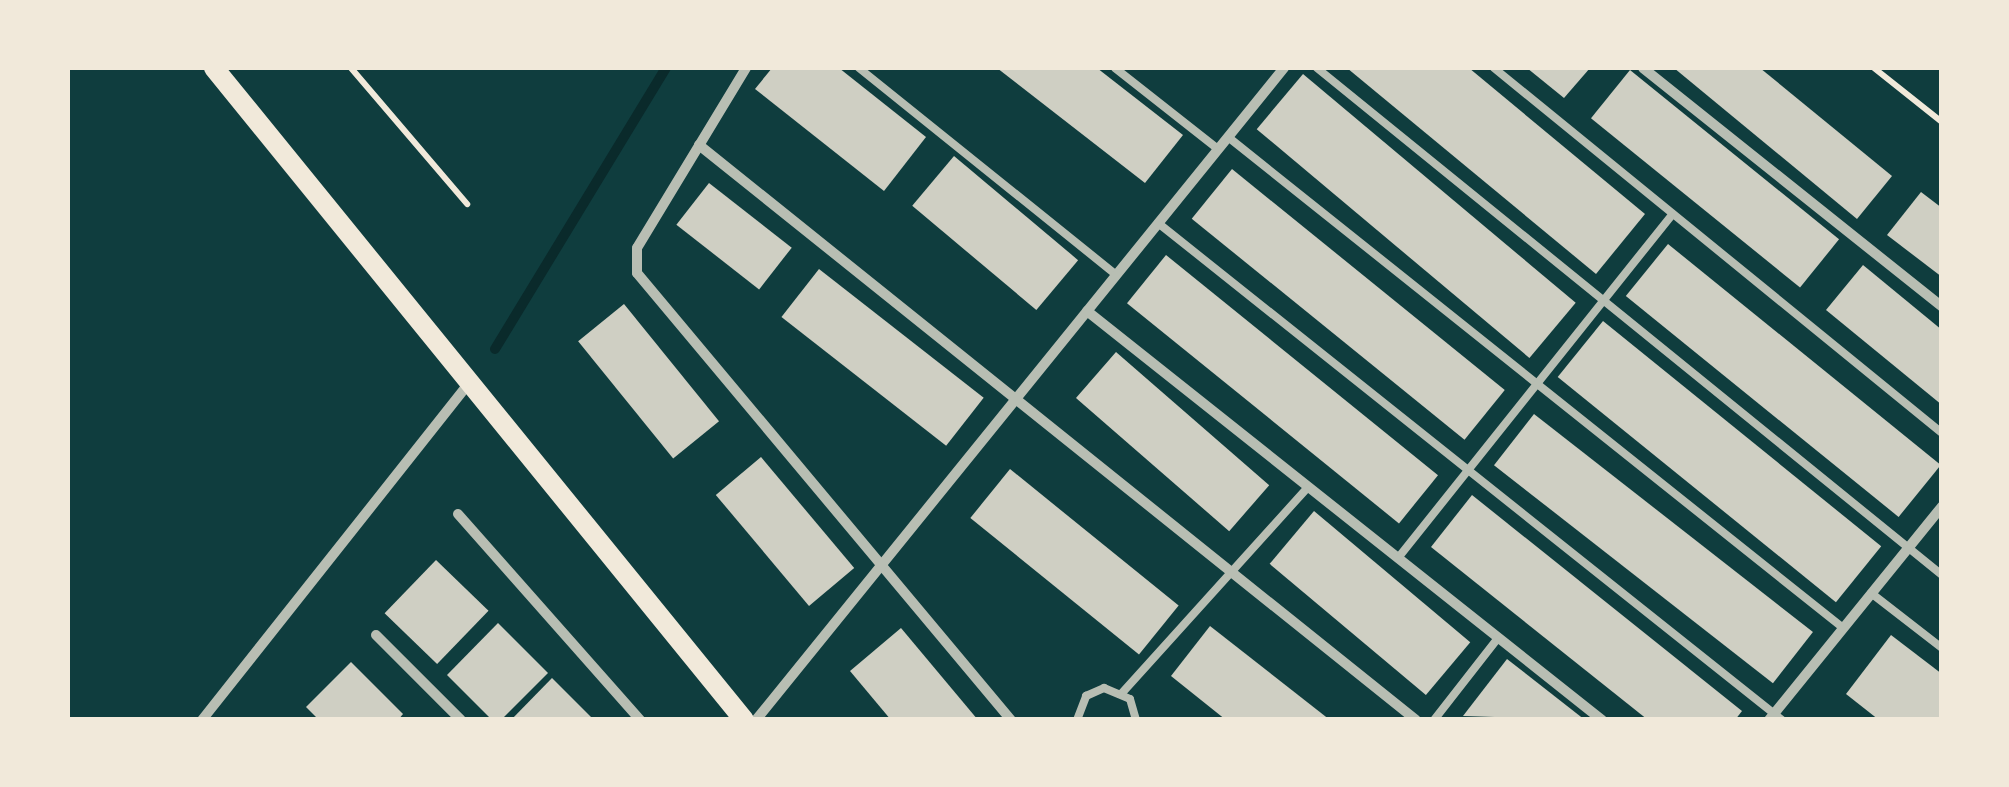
<!DOCTYPE html>
<html>
<head>
<meta charset="utf-8">
<style>
  body { margin:0 }
  #map { position:relative; width:2009px; height:787px; overflow:hidden; background:#0f3d3e; font-family:"Nunito Sans",sans-serif }
  div>[style] { position:absolute }
  [style*='--x'] { left:calc(var(--x)*1px); top:calc(var(--y)*1px); width:calc(var(--w)*1px); rotate:calc(var(--a)*1deg) }
  .stream>* { height:10px; margin:-5px; padding:0 5px; transform-origin:5px; border-radius:5px; background:#0a2a2b }
  .building>* { inset:0; background:#cfcfc3; transform-origin:0 0 }
  .path>* { height:6px; margin:-3px; padding:0 3px; transform-origin:3px; border-radius:3px; background:#f1e9da }
  .service>* { height:8px; margin:-4px; padding:0 4px; transform-origin:4px; border-radius:4px; background:#b8beb3 }
  .minor>* { height:10px; margin:-5px; padding:0 5px; transform-origin:5px; border-radius:5px; background:#b8beb3 }
  .secondary>* { height:20px; margin:-10px; padding:0 10px; transform-origin:10px; border-radius:10px; background:#f1e9da }
  span { translate:-50% -50%; white-space:nowrap; text-align:center; line-height:1.15; -webkit-text-stroke:10px #f1e9da; paint-order:stroke }
  .frame { position:absolute; inset:0; border:70px solid #f1e9da; pointer-events:none }
</style>
</head>
<body>
<div id="map">
  <div class="stream">
    <div style="--x:495;--y:349;--w:329;--a:-58.7"></div>
  </div>
  <div class="building">
    <div style="clip-path:polygon(772px 68px,839px 68px,926px 137px,884px 191px,755px 89px)"></div>
    <div style="clip-path:polygon(997px 68px,1097px 68px,1183px 135px,1145px 183px)"></div>
    <div style="clip-path:polygon(1347px 68px,1469px 68px,1645px 214px,1596px 274px)"></div>
    <div style="clip-path:polygon(1527px 68px,1590px 68px,1564px 98px)"></div>
    <div style="clip-path:polygon(1674px 68px,1760px 68px,1892px 176px,1857px 219px)"></div>
    <div style="left:1630px;top:70px;width:269px;height:62px;rotate:39deg"></div>
    <div style="left:1303px;top:74px;width:356px;height:72px;rotate:40deg"></div>
    <div style="left:954px;top:156px;width:162px;height:65px;rotate:40deg"></div>
    <div style="left:1232px;top:169px;width:351px;height:64px;rotate:39deg"></div>
    <div style="left:709px;top:183px;width:105px;height:53px;rotate:38deg"></div>
    <div style="clip-path:polygon(1921px 192px,1942px 208px,1942px 277px,1887px 235px)"></div>
    <div style="left:1668px;top:244px;width:351px;height:67px;rotate:39deg"></div>
    <div style="left:1166px;top:255px;width:350px;height:62px;rotate:39deg"></div>
    <div style="clip-path:polygon(1863px 265px,1942px 330px,1942px 405px,1826px 310px)"></div>
    <div style="left:819px;top:269px;width:209px;height:61px;rotate:38deg"></div>
    <div style="left:624px;top:304px;width:151px;height:59px;rotate:51deg"></div>
    <div style="left:1603px;top:321px;width:358px;height:72px;rotate:39deg"></div>
    <div style="left:1116px;top:352px;width:203px;height:61px;rotate:41deg"></div>
    <div style="left:1534px;top:414px;width:354px;height:65px;rotate:38deg"></div>
    <div style="left:761px;top:457px;width:145px;height:59px;rotate:50deg"></div>
    <div style="left:1010px;top:469px;width:217px;height:63px;rotate:39deg"></div>
    <div style="clip-path:polygon(1472px 495px,1742px 711px,1735px 720px,1648px 720px,1431px 547px)"></div>
    <div style="left:1314px;top:511px;width:204px;height:69px;rotate:40deg"></div>
    <div style="left:436px;top:560px;width:73px;height:74px;rotate:44deg"></div>
    <div style="clip-path:polygon(498px 623px,548px 673px,501px 720px,492px 720px,447px 675px)"></div>
    <div style="clip-path:polygon(1210px 626px,1330px 720px,1226px 720px,1171px 676px)"></div>
    <div style="clip-path:polygon(901px 628px,978px 720px,891px 720px,850px 671px)"></div>
    <div style="clip-path:polygon(1891px 635px,1942px 674px,1942px 720px,1879px 720px,1846px 694px)"></div>
    <div style="clip-path:polygon(1507px 659px,1585px 720px,1463px 716px)"></div>
    <div style="clip-path:polygon(351px 662px,403px 714px,398px 720px,319px 720px,306px 707px)"></div>
    <div style="clip-path:polygon(552px 678px,594px 720px,511px 720px)"></div>
  </div>
  <div class="path">
    <div style="--x:351;--y:68;--w:179;--a:49.5"></div>
    <div style="--x:1874;--y:68;--w:87;--a:38.5"></div>
  </div>
  <div class="service">
    <div style="--x:859;--y:68;--w:330;--a:38.8"></div>
    <div style="--x:1115;--y:68;--w:131;--a:38.2"></div>
    <div style="--x:1317;--y:68;--w:805;--a:39.05"></div>
    <div style="--x:1494;--y:68;--w:578;--a:39.17"></div>
    <div style="--x:1228;--y:137;--w:787;--a:38.6"></div>
    <div style="--x:1158;--y:223;--w:798;--a:38.54"></div>
    <div style="--x:1398;--y:558;--w:440;--a:-51.4"></div>
    <div style="--x:1871;--y:593;--w:90;--a:37.8"></div>
    <div style="--x:1122;--y:693;--w:278;--a:-47.9"></div>
    <div style="--x:1077;--y:720;--w:26;--a:-69"></div>
    <div style="--x:1086;--y:696;--w:20;--a:-24"></div>
    <div style="--x:1104;--y:688;--w:28;--a:23"></div>
    <div style="--x:1130;--y:699;--w:22;--a:74"></div>
    <div style="--x:1434;--y:720;--w:104;--a:-52"></div>
  </div>
  <div class="minor">
    <div style="--x:746;--y:68;--w:210;--a:121.2"></div>
    <div style="--x:637;--y:248;--w:25;--a:90"></div>
    <div style="--x:637;--y:273;--w:583;--a:50.08"></div>
    <div style="--x:1643;--y:68;--w:383;--a:38.6"></div>
    <div style="--x:699;--y:145;--w:919;--a:38.73"></div>
    <div style="--x:1087;--y:311;--w:658;--a:38.46"></div>
    <div style="--x:458;--y:514;--w:275;--a:48.5"></div>
    <div style="--x:376;--y:635;--w:120;--a:45"></div>
    <div style="--x:202;--y:720;--w:431;--a:-51.6"></div>
    <div style="--x:756;--y:720;--w:839;--a:-51"></div>
    <div style="--x:1769;--y:720;--w:275;--a:-51"></div>
  </div>
  <div class="secondary">
    <div style="--x:214;--y:68;--w:840;--a:50.89"></div>
  </div>
  <div class="frame"></div>
</div>
</body>
</html>
